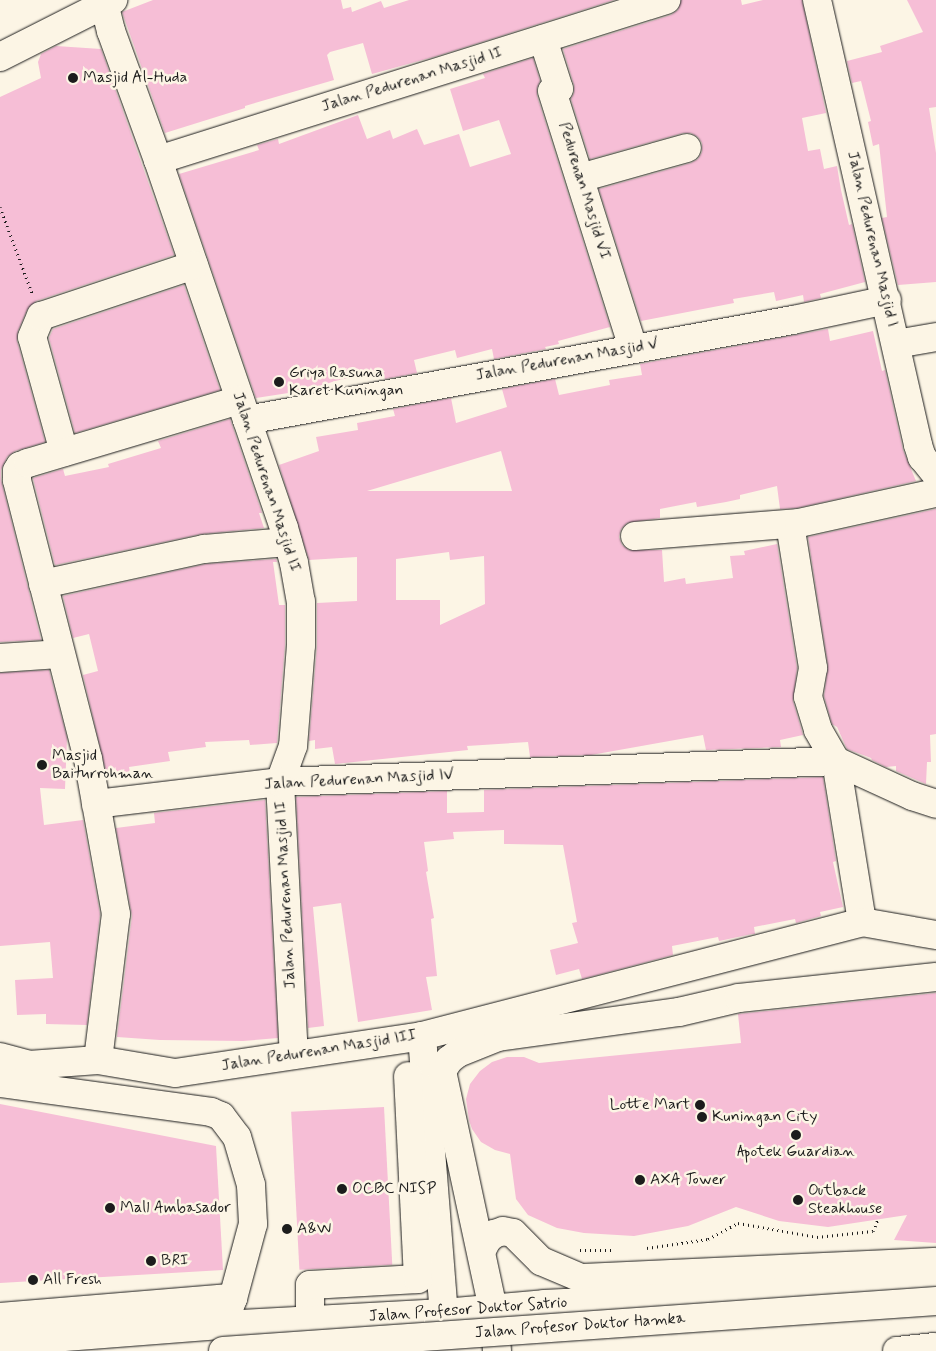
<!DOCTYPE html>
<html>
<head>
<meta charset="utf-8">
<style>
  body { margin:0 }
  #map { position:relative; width:936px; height:1351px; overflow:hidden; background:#fcf5e5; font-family:Mynerve,sans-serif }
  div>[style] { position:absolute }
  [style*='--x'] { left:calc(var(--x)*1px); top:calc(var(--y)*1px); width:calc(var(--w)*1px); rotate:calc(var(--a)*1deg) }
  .building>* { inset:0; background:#f6bed6; transform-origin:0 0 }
  .path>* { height:3px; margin-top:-1.5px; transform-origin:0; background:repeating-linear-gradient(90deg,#1c1c1c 0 1px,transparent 0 5px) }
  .roads { filter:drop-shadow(0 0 1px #1c1c1c) drop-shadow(0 0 1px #1c1c1c) }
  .minor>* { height:28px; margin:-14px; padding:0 14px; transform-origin:14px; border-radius:14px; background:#fcf5e5 }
  .major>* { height:28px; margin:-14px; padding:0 14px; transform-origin:14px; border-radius:14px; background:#fcf5e5 }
  .bridges { filter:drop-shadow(0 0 1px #1c1c1c) drop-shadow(0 0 1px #1c1c1c) }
  .major-bridge>* { height:28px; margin:-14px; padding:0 14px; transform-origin:14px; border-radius:14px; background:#fcf5e5 }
  .dots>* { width:14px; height:14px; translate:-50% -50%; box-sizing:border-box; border:2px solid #fcf5e5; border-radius:50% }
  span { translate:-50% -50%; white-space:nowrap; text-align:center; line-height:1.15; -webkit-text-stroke:5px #fcf5e5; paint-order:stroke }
  .poi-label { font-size:16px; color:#1c1c1c }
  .left { translate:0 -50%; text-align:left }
  .right { translate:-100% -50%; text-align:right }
  .street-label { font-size:16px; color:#1c1c1c }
</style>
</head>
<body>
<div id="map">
  <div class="building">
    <div style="clip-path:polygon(153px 0,341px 0,343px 9px,351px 7px,352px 12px,381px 1px,384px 8px,409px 0,614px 0,437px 56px,372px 74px,363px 43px,330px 52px,327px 55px,334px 80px,245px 106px,245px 108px,165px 133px,122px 12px)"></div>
    <div style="clip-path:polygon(681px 0,741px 0,742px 5px,763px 0,802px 0,826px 113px,802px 118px,808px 151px,820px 149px,824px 169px,837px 166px,841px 190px,849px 225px,852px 224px,865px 282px,820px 294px,821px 298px,804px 302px,803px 295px,776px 301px,774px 292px,733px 299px,734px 303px,641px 321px,599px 189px,691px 163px,698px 159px,702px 152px,702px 143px,698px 137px,691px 133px,683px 133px,590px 159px,571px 99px,574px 93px,574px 85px,563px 49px,671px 15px,678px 10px)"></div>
    <div style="clip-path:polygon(907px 0,936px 0,936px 107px,929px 108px,936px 153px,936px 282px,898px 285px,882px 218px,887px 217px,879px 144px,873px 146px,868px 122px,871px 121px,861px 81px,852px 83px,847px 61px,882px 52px,880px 46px,923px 32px)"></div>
    <div style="clip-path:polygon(56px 46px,101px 49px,174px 255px,36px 301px,27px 310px,18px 331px,17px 341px,45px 442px,15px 451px,7px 457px,1px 470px,1px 480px,41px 640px,0 642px,0 97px,41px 78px,38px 62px,41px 54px)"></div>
    <div style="clip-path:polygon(533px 58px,540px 81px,537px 88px,537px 96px,610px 327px,558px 341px,559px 344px,545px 347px,546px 349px,494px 359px,492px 349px,457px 358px,455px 350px,414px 360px,417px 373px,385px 379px,384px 375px,372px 378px,371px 373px,335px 381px,308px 390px,256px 398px,179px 174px,259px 150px,257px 145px,278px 139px,279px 144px,358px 115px,367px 139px,390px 130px,393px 139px,417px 129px,424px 145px,459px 134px,470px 167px,511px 154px,499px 120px,463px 131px,450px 89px,485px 78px,483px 74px)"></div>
    <div style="clip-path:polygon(184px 285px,220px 390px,75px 433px,49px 338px,53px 329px)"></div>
    <div style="clip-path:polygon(evenodd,828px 329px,830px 341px,873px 331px,882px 371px,885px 370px,903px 450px,916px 481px,797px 508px,780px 509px,777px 486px,740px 495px,740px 499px,726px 502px,697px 507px,696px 502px,660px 509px,660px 518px,627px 523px,621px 529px,619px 537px,622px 545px,629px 550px,662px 550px,664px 582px,685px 578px,686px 584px,733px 578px,730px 556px,745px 555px,744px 551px,777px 544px,797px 668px,793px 701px,803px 735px,780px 740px,781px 747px,706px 750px,703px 735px,591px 755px,530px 757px,528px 742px,467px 746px,468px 750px,335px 764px,332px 747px,315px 749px,315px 740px,309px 741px,317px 646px,317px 603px,357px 601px,357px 557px,309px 560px,279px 465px,319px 451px,316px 437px,358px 430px,357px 423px,395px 416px,393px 409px,451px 398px,456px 423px,507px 407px,502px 389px,555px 379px,559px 395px,610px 385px,609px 380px,642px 375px,640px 364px,828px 329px,501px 451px,512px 491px,367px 491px,501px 451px,828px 329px,449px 552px,450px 560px,484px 556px,485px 604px,440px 625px,440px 600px,396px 600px,396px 559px,449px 552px)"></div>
    <div style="clip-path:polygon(230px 419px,262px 513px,259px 513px,264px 528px,201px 534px,55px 565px,33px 478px,63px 469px,65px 476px,109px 467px,108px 464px,161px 448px,158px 441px)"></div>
    <div style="clip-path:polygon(936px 509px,936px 734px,930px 735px,931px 762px,927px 762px,926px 784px,896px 771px,896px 766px,886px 767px,872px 760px,871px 758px,847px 749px,837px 727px,832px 724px,824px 696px,828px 666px,808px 537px)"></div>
    <div style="clip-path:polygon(276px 559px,277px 562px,273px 562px,279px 605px,285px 605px,285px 644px,277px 743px,250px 745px,249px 740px,205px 742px,206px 747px,168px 752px,170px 761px,129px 767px,130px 772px,107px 776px,83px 675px,98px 671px,89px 634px,73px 638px,63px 596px,206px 564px)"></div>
    <div style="clip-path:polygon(49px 670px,67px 738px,65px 789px,40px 788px,44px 825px,83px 820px,100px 914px,87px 1025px,46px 1024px,46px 1014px,17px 1015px,15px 980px,53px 978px,50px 942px,0 946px,0 673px)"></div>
    <div style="clip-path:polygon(823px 777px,836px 861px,833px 862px,843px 907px,820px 912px,821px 916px,796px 923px,795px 919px,754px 927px,755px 934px,752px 934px,719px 941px,718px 937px,672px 946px,673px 955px,582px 979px,579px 969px,556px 975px,550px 950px,578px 943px,572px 923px,577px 922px,563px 845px,504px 844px,504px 830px,453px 832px,454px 839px,424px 842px,428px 871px,426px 872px,434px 918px,431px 919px,437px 976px,426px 977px,432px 1010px,358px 1022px,341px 903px,313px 907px,324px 1026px,308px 1028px,296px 797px,447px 791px,447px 813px,484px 812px,484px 790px)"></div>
    <div style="clip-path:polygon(265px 800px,278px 1038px,243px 1041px,160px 1040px,117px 1037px,132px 916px,116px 828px,155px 823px,154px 813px)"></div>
    <div style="clip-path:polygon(936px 993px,936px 1243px,894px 1240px,907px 1215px,828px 1227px,779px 1221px,736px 1207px,688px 1226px,634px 1236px,584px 1233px,557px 1228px,528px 1215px,516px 1199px,510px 1154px,495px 1150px,481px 1142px,472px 1129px,469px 1120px,466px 1099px,470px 1084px,480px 1071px,492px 1062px,507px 1057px,524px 1057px,539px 1063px,741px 1043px,738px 1014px)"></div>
    <div style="clip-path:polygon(0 1104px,216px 1146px,223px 1270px,0 1283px)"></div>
    <div style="left:384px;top:1107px;width:158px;height:93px;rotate:87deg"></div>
  </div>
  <div class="path">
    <div style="--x:0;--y:207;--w:92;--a:69.6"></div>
    <div style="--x:647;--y:1248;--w:62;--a:-8.4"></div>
    <div style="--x:708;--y:1239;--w:34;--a:-28"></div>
    <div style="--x:738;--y:1223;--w:80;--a:10"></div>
    <div style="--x:817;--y:1237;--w:56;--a:-6.1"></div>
    <div style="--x:873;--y:1231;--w:13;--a:-67"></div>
    <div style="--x:580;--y:1250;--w:31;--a:0"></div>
  </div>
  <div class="roads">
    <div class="minor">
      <div style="--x:817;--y:0;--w:456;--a:77.2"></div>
      <div style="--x:918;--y:445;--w:13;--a:72"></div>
      <div style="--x:922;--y:457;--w:22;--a:51"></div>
      <div style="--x:104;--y:3;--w:29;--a:76"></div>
      <div style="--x:111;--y:31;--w:137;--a:70"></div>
      <div style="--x:158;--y:160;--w:389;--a:71.1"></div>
      <div style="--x:284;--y:528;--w:36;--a:74"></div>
      <div style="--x:294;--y:563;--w:40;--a:80"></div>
      <div style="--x:301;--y:602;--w:43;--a:90"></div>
      <div style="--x:301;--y:645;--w:101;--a:94.5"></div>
      <div style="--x:293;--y:746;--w:38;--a:110"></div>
      <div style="--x:280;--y:782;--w:273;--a:87.1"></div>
      <div style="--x:543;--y:39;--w:52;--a:72.3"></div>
      <div style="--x:559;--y:89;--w:7;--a:164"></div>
      <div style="--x:552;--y:91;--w:269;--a:72.5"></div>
      <div style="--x:0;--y:57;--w:127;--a:-26.8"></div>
      <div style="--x:158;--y:160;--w:533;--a:-17.48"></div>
      <div style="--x:580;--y:178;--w:111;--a:-15.7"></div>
      <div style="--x:896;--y:344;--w:41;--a:-9.9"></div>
      <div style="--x:247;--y:420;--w:555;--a:-10.38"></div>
      <div style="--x:793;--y:320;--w:96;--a:-12"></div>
      <div style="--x:64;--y:452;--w:119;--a:-105.5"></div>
      <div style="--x:32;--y:337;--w:23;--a:-67"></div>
      <div style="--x:41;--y:316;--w:161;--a:-18.4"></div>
      <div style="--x:790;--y:524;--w:146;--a:80.9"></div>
      <div style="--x:813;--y:668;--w:29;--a:100"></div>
      <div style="--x:808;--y:697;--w:34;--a:73"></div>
      <div style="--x:818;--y:730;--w:36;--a:60"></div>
      <div style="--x:836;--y:761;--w:163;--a:80.8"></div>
      <div style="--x:635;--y:536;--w:165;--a:-4.5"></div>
      <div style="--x:799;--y:523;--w:140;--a:-12.4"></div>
      <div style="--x:43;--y:584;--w:165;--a:-12.3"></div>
      <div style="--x:204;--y:549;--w:84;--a:-4.8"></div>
      <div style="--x:0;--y:658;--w:60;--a:-3.8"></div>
      <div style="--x:96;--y:804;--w:185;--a:-6.8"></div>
      <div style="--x:280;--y:782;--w:556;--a:-2.16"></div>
      <div style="--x:836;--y:761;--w:84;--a:24.7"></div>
      <div style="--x:912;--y:796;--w:25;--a:18"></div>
      <div style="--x:422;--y:1036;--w:278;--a:85.5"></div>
      <div style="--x:0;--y:1057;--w:30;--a:15"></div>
      <div style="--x:29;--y:1065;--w:69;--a:-4.1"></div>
      <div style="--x:98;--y:1060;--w:78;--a:9.6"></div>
      <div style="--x:175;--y:1073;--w:250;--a:-8.5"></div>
      <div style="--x:422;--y:1036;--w:455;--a:-14.5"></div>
      <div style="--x:862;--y:922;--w:75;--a:10"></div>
      <div style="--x:98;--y:1060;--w:147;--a:-83"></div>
      <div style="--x:116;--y:914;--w:158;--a:-100.2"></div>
      <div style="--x:88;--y:759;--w:288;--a:-104.3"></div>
      <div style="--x:17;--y:480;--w:9;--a:-90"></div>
      <div style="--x:17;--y:471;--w:6;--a:-59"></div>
      <div style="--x:20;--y:466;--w:9;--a:-21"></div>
      <div style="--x:28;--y:463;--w:221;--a:-16.6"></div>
      <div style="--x:0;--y:1083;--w:213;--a:7.8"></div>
      <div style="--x:211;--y:1112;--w:11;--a:22"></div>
      <div style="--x:221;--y:1116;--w:26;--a:53"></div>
      <div style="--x:237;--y:1137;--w:50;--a:73.7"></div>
      <div style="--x:251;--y:1185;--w:39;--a:87"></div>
      <div style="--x:253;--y:1224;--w:77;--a:105.1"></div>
      <div style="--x:233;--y:1298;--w:29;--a:110"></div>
      <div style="--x:482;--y:1250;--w:11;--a:-63"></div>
      <div style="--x:487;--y:1240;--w:9;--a:-41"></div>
      <div style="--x:494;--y:1234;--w:9;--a:-18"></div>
      <div style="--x:503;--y:1231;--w:10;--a:11"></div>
      <div style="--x:513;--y:1233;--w:40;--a:45"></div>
      <div style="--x:541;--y:1261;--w:43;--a:23"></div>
      <div style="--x:581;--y:1278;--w:355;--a:-2.6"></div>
      <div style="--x:493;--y:1309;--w:243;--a:-102.1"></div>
      <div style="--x:442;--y:1071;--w:13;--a:-58"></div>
      <div style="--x:449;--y:1060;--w:11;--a:-38"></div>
      <div style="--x:458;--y:1053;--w:43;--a:-21.8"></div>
      <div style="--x:498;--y:1037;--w:183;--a:-7.9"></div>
      <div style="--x:679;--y:1012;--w:62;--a:-13.1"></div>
      <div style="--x:739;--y:998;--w:198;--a:-6.1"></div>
      <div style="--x:0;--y:1317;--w:234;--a:-4.7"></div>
      <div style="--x:310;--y:1320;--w:35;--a:-90"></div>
      <div style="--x:310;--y:1285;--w:108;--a:-3.2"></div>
      <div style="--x:418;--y:1279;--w:203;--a:-92.8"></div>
    </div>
    <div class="major">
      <div style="--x:0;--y:1342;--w:224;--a:-4.4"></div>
      <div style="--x:223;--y:1325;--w:221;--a:-3.1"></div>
      <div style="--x:444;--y:1313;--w:100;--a:-5.1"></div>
      <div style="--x:544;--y:1304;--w:392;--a:-2.8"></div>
      <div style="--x:497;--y:1351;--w:27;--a:-94"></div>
      <div style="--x:495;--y:1324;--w:5;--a:-68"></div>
      <div style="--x:497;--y:1319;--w:11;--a:-27"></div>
      <div style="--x:897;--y:1351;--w:39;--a:-6"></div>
    </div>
  </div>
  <div class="bridges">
    <div class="major-bridge">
      <div style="--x:223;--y:1351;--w:715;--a:-4.01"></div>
    </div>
  </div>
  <div class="dots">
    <div style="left:73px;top:78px;background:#1c1c1c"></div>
    <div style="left:279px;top:382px;background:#1c1c1c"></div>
    <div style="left:42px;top:765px;background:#1c1c1c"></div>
    <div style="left:700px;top:1105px;background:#1c1c1c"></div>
    <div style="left:702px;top:1117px;background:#1c1c1c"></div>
    <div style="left:796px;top:1135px;background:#1c1c1c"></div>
    <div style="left:640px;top:1180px;background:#1c1c1c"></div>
    <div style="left:342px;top:1189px;background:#1c1c1c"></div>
    <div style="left:798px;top:1200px;background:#1c1c1c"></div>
    <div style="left:110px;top:1208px;background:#1c1c1c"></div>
    <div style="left:287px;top:1229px;background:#1c1c1c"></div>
    <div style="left:151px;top:1261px;background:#1c1c1c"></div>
    <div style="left:33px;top:1280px;background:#1c1c1c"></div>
  </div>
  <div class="poi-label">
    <span class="left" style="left:83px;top:78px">Masjid Al-Huda</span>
    <span class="left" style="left:289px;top:382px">Griya Rasuna<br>Karet Kuningan</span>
    <span class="left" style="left:52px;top:765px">Masjid<br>Baiturrohman</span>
    <span class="right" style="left:690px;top:1105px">Lotte Mart</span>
    <span class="left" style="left:712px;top:1117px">Kuningan City</span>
    <span style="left:796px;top:1152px">Apotek Guardian</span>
    <span class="left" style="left:650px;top:1180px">AXA Tower</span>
    <span class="left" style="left:352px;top:1189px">OCBC NISP</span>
    <span class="left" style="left:808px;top:1200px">Outback<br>Steakhouse</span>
    <span class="left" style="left:120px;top:1208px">Mall Ambasador</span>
    <span class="left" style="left:297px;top:1229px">A&amp;W</span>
    <span class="left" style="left:161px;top:1261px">BRI</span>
    <span class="left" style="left:43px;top:1280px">All Fresh</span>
  </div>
  <div class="street-label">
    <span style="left:412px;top:80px;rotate:-17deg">Jalan Pedurenan Masjid II</span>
    <span style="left:584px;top:191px;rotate:73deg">Pedurenan Masjid VI</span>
    <span style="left:872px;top:239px;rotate:77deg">Jalan Pedurenan Masjid I</span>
    <span style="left:567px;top:360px;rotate:-10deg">Jalan Pedurenan Masjid V</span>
    <span style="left:266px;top:482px;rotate:72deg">Jalan Pedurenan Masjid II</span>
    <span style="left:359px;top:780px;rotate:-3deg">Jalan Pedurenan Masjid IV</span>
    <span style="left:286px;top:895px;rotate:-93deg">Jalan Pedurenan Masjid II</span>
    <span style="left:319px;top:1051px;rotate:-9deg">Jalan Pedurenan Masjid III</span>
    <span style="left:468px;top:1310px;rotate:-4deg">Jalan Profesor Doktor Satrio</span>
    <span style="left:580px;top:1326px;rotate:-4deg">Jalan Profesor Doktor Hamka</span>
  </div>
</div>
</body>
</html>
